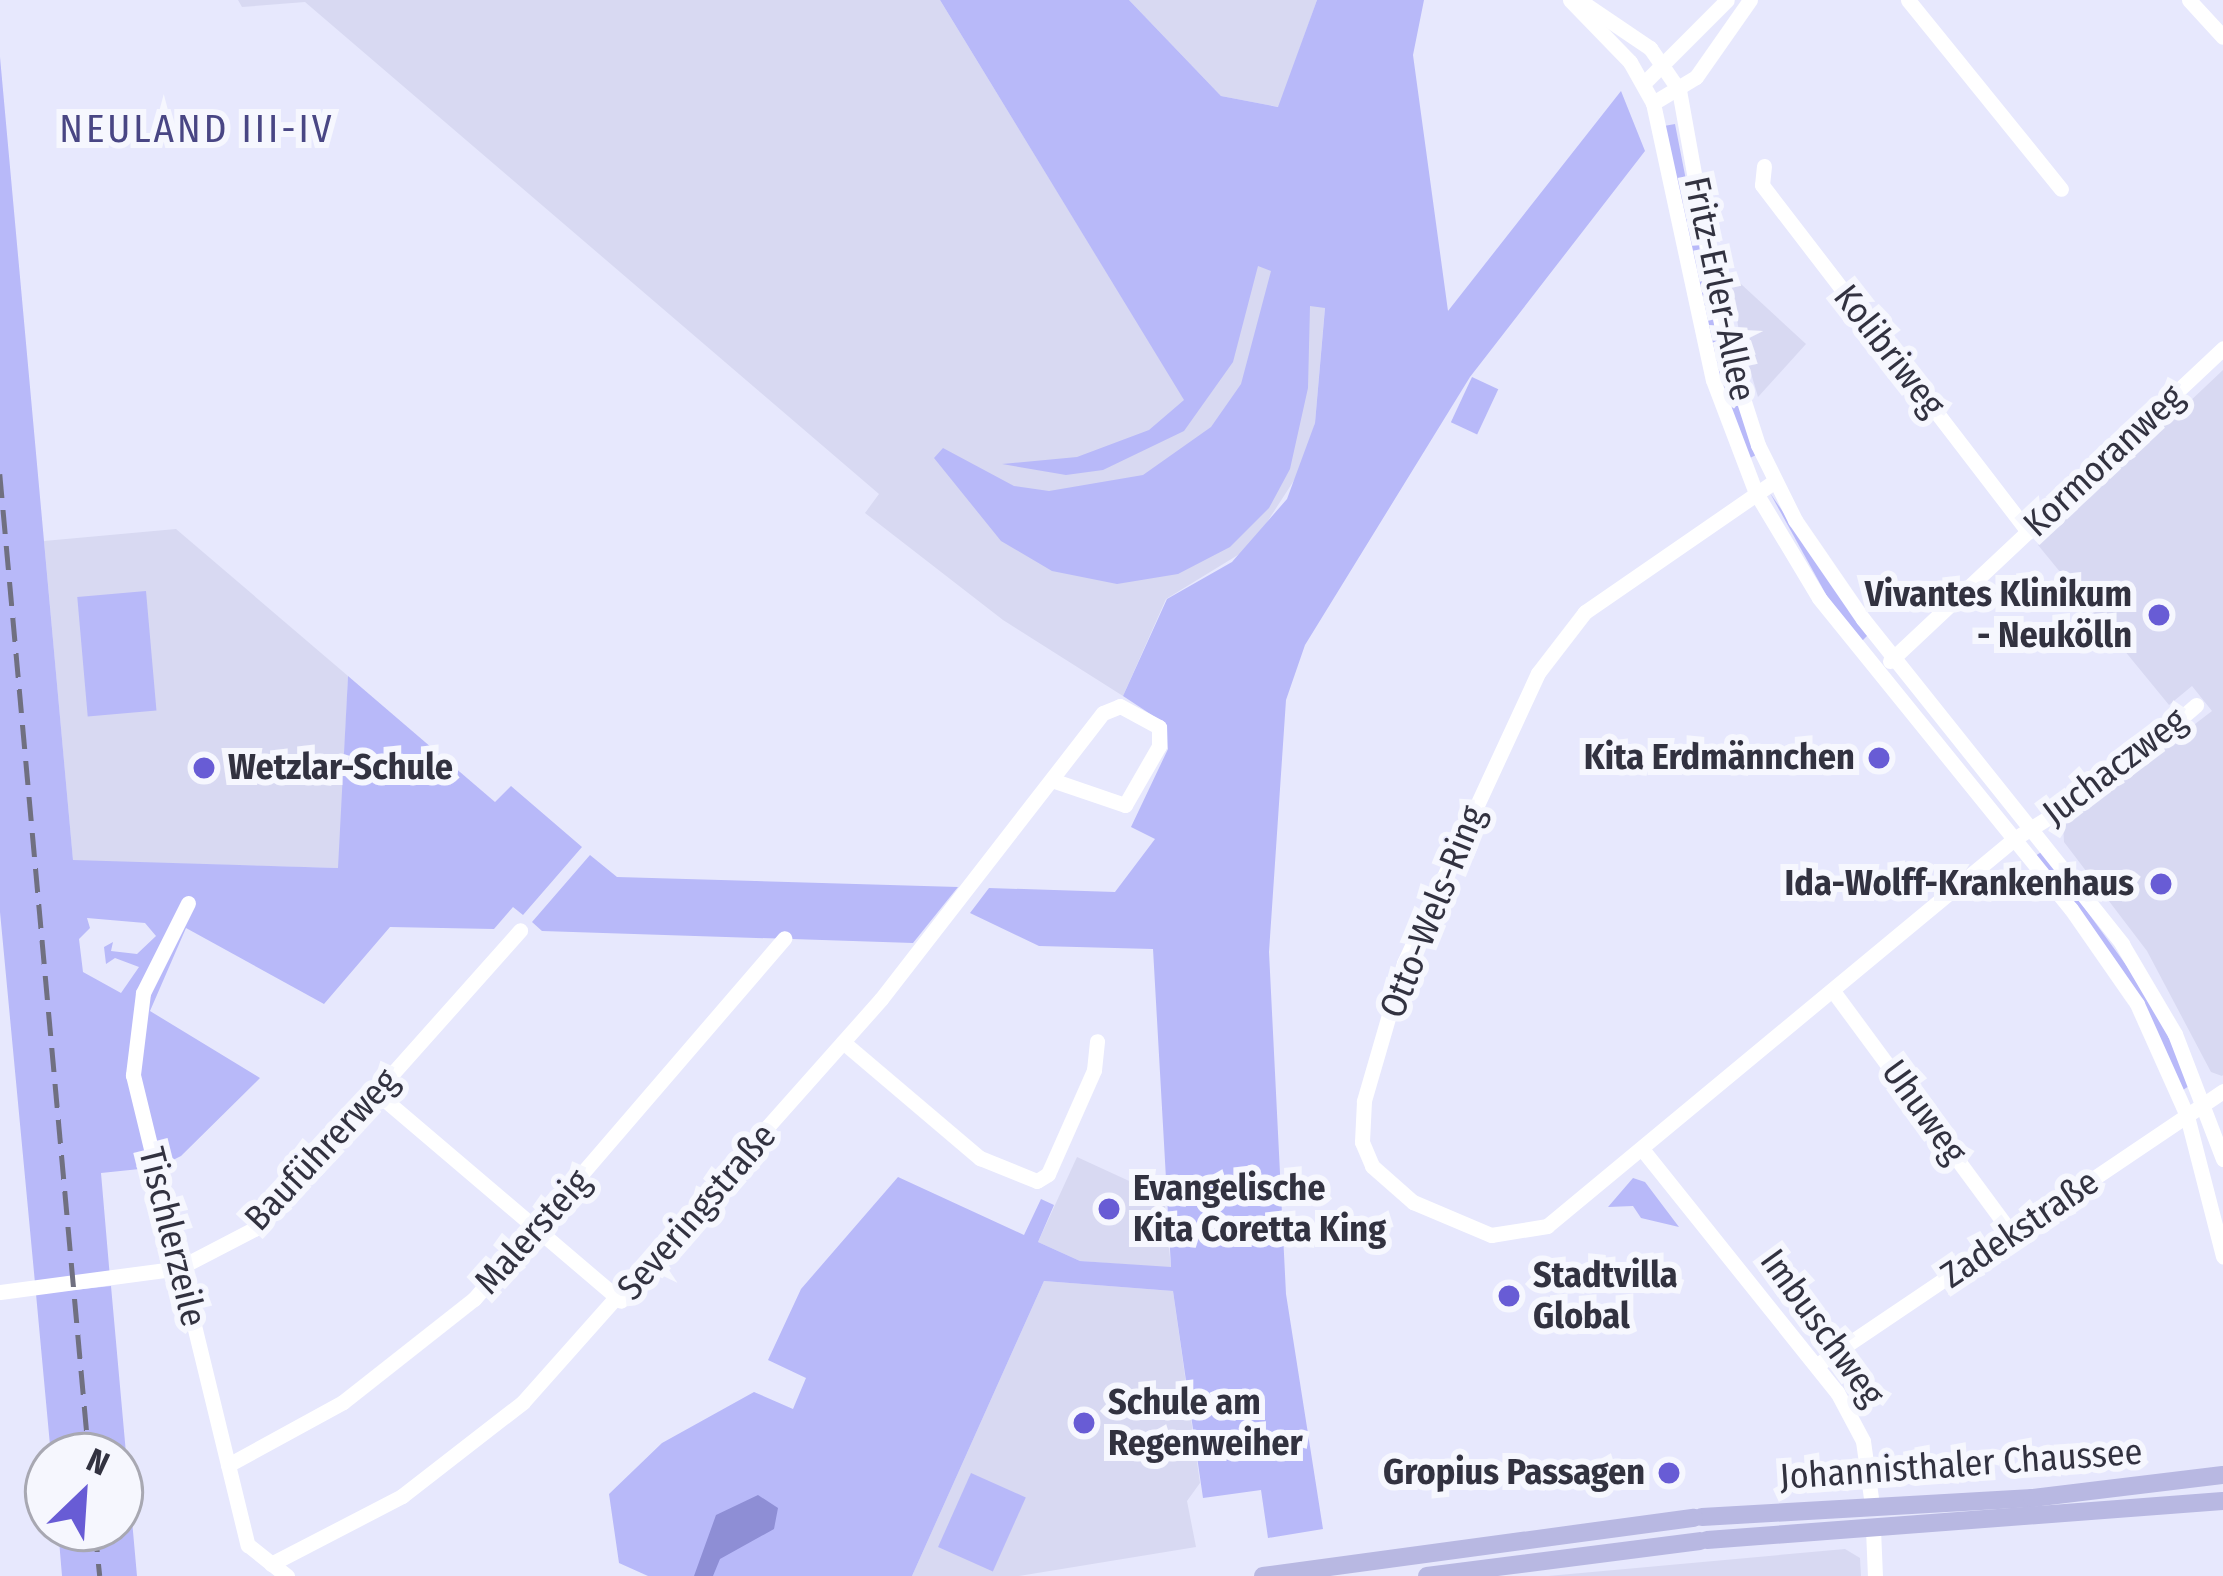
<!DOCTYPE html>
<html>
<head>
<meta charset="utf-8">
<style>
  body { margin:0 }
  #map { position:relative; width:2223px; height:1576px; overflow:hidden; background:#e7e8fd; font-family:"Fira Sans Condensed",sans-serif }
  div>[style] { position:absolute }
  [style*='--x'] { left:calc(var(--x)*1px); top:calc(var(--y)*1px); width:calc(var(--w)*1px); rotate:calc(var(--a)*1deg) }
  .built>* { inset:0; background:#d8d9f2 }
  .green>* { inset:0; background:#b8b9f9; transform-origin:0 0 }
  .water>* { inset:0; background:#8e8ed5 }
  .minor>* { height:15px; margin:-7.5px; padding:0 7.5px; transform-origin:7.5px; border-radius:7.5px; background:#fff }
  .major>* { height:18px; margin:-9px; padding:0 9px; transform-origin:9px; border-radius:9px; background:#b8b8e2 }
  .rail>* { height:4.5px; margin-top:-2.25px; transform-origin:0; background:repeating-linear-gradient(90deg,#707080 0 24px,transparent 0 36px) }
  .dots>* { width:33px; height:33px; translate:-50% -50%; box-sizing:border-box; border:6px solid #f6f7fe; border-radius:50% }
  span { translate:-50% -50%; white-space:nowrap; text-align:center; line-height:1.15; -webkit-text-stroke:12px #f6f7fe; paint-order:stroke }
  .street-label { font-size:36px; color:#323240 }
  .poi-label { font-size:36px; color:#323240; font-weight:700 }
  .right { translate:-100% -50%; text-align:right }
  .left { translate:0 -50%; text-align:left }
  .neighbourhood-label { font-size:39px; color:#494684; letter-spacing:3px }
  .north { position:absolute; left:24px; top:1432px; width:120px; height:120px; box-sizing:border-box; background:#f6f7fe; border:3px solid #a8a8b2; border-radius:50%; rotate:25deg; font-size:33px; font-weight:700; line-height:48px; text-align:center; color:#323240 }
  .north::after { content:''; display:block; margin:auto; width:42px; height:54px; background:#685cd5; clip-path:polygon(50% 0,100% 100%,50% 72%,0 100%) }
</style>
</head>
<body>
<div id="map">
  <div class="built">
    <div style="clip-path:polygon(238px 0,940px 0,1184px 399px,1251px 264px,1272px 268px,1325px 307px,1315px 423px,1302px 468px,1251px 547px,1166px 599px,1123px 696px,1003px 620px,865px 513px,879px 494px,305px 2px,242px 7px)"></div>
    <div style="clip-path:polygon(1129px 0,1317px 0,1279px 107px,1221px 96px)"></div>
    <div style="clip-path:polygon(1728px 272px,1806px 344px,1758px 397px,1740px 336px)"></div>
    <div style="clip-path:polygon(2223px 370px,2223px 1075px,2222px 1076px,2211px 1072px,2147px 951px,2064px 842px,2063px 825px,2212px 711px,2192px 686px,2169px 705px,2038px 545px)"></div>
    <div style="clip-path:polygon(176px 529px,348px 676px,339px 868px,73px 861px,44px 541px)"></div>
    <div style="clip-path:polygon(1077px 1157px,1164px 1197px,1171px 1268px,1080px 1261px,1038px 1242px)"></div>
    <div style="clip-path:polygon(1044px 1281px,1173px 1291px,1200px 1483px,1187px 1501px,1196px 1547px,1019px 1576px,912px 1576px)"></div>
    <div style="clip-path:polygon(1845px 1549px,1860px 1558px,1861px 1576px,1548px 1576px)"></div>
  </div>
  <div class="green">
    <div style="clip-path:polygon(940px 0,1129px 0,1221px 96px,1278px 107px,1317px 0,1424px 0,1413px 55px,1448px 311px,1621px 91px,1645px 151px,1470px 377px,1305px 645px,1286px 700px,1269px 952px,1286px 1294px,1323px 1529px,1268px 1538px,1261px 1490px,1203px 1498px,1173px 1291px,1044px 1281px,912px 1576px,648px 1576px,619px 1563px,609px 1494px,662px 1443px,754px 1392px,793px 1409px,806px 1378px,768px 1360px,801px 1289px,898px 1177px,1024px 1235px,1041px 1199px,1054px 1205px,1038px 1242px,1080px 1261px,1171px 1267px,1153px 949px,1039px 946px,970px 913px,989px 888px,1115px 892px,1155px 839px,1131px 827px,1168px 749px,1167px 725px,1123px 696px,1167px 599px,1232px 562px,1287px 499px,1315px 423px,1325px 308px,1310px 306px,1308px 388px,1290px 469px,1269px 508px,1230px 547px,1178px 574px,1117px 584px,1052px 571px,1001px 541px,934px 458px,943px 448px,1014px 486px,1049px 491px,1143px 475px,1211px 427px,1241px 384px,1271px 271px,1258px 266px,1233px 362px,1184px 431px,1103px 470px,1066px 475px,1002px 464px,1077px 457px,1149px 430px,1184px 400px)"></div>
    <div style="clip-path:polygon(evenodd,0 57px,73px 860px,338px 868px,348px 676px,495px 802px,511px 786px,582px 847px,523px 915px,513px 907px,494px 929px,390px 927px,324px 1004px,186px 928px,150px 1011px,260px 1078px,181px 1156px,159px 1167px,101px 1173px,110px 1278px,35px 1283px,0 912px,0 57px,87px 918px,145px 923px,156px 936px,137px 954px,111px 951px,113px 942px,104px 947px,106px 964px,115px 958px,139px 967px,121px 993px,83px 972px,79px 939px,90px 928px,87px 918px)"></div>
    <div style="clip-path:polygon(1675px 124px,1716px 333px,1756px 455px,1748px 459px,1709px 346px,1664px 126px)"></div>
    <div style="left:1472px;top:377px;width:29px;height:50px;rotate:25deg"></div>
    <div style="clip-path:polygon(1770px 493px,1868px 635px,1862px 641px,1828px 598px)"></div>
    <div style="left:146px;top:591px;width:120px;height:69px;rotate:85deg"></div>
    <div style="clip-path:polygon(2043px 851px,2148px 995px,2192px 1084px,2183px 1090px,2035px 856px)"></div>
    <div style="clip-path:polygon(590px 855px,617px 877px,958px 887px,913px 943px,542px 931px,532px 922px)"></div>
    <div style="clip-path:polygon(1633px 1178px,1645px 1182px,1679px 1227px,1641px 1218px,1633px 1206px,1608px 1207px)"></div>
    <div style="clip-path:polygon(111px 1286px,137px 1576px,62px 1576px,58px 1528px,120px 1528px,120px 1456px,51px 1456px,36px 1294px)"></div>
    <div style="left:971px;top:1473px;width:60px;height:81px;rotate:24deg"></div>
  </div>
  <div class="water">
    <div style="clip-path:polygon(758px 1495px,778px 1508px,774px 1529px,720px 1559px,713px 1576px,694px 1576px,716px 1515px)"></div>
  </div>
  <div class="minor">
    <div style="--x:1570;--y:0;--w:86;--a:45.9"></div>
    <div style="--x:1630;--y:62;--w:47;--a:60.7"></div>
    <div style="--x:1653;--y:103;--w:283;--a:77.8"></div>
    <div style="--x:1713;--y:380;--w:121;--a:69.2"></div>
    <div style="--x:1756;--y:493;--w:122;--a:59"></div>
    <div style="--x:1819;--y:598;--w:400;--a:51"></div>
    <div style="--x:2071;--y:909;--w:116;--a:55.2"></div>
    <div style="--x:2137;--y:1004;--w:123;--a:65.9"></div>
    <div style="--x:2187;--y:1116;--w:145;--a:75.6"></div>
    <div style="--x:1579;--y:0;--w:86;--a:34.1"></div>
    <div style="--x:1650;--y:48;--w:51;--a:55.4"></div>
    <div style="--x:1679;--y:90;--w:253;--a:79.8"></div>
    <div style="--x:1724;--y:339;--w:111;--a:72.2"></div>
    <div style="--x:1758;--y:445;--w:84;--a:63.7"></div>
    <div style="--x:1795;--y:520;--w:120;--a:55.5"></div>
    <div style="--x:1863;--y:619;--w:416;--a:51.4"></div>
    <div style="--x:2122;--y:944;--w:104;--a:59.5"></div>
    <div style="--x:2175;--y:1034;--w:134;--a:69"></div>
    <div style="--x:1908;--y:0;--w:243;--a:51"></div>
    <div style="--x:2189;--y:0;--w:50;--a:47.4"></div>
    <div style="--x:1644;--y:83;--w:117;--a:-45"></div>
    <div style="--x:1653;--y:103;--w:50;--a:-31.2"></div>
    <div style="--x:1696;--y:77;--w:94;--a:-55"></div>
    <div style="--x:1764;--y:166;--w:19;--a:96"></div>
    <div style="--x:1762;--y:185;--w:437;--a:52.5"></div>
    <div style="--x:1775;--y:481;--w:231;--a:145.4"></div>
    <div style="--x:1585;--y:612;--w:77;--a:127.6"></div>
    <div style="--x:1538;--y:673;--w:319;--a:114.8"></div>
    <div style="--x:1404;--y:963;--w:144;--a:106.2"></div>
    <div style="--x:1364;--y:1101;--w:41;--a:92.8"></div>
    <div style="--x:1362;--y:1142;--w:26;--a:67"></div>
    <div style="--x:1372;--y:1166;--w:55;--a:41.3"></div>
    <div style="--x:1413;--y:1202;--w:85;--a:22.9"></div>
    <div style="--x:1491;--y:1235;--w:57;--a:-9.1"></div>
    <div style="--x:1547;--y:1226;--w:607;--a:-39.65"></div>
    <div style="--x:2014;--y:839;--w:117;--a:-32.1"></div>
    <div style="--x:2113;--y:777;--w:110;--a:-40.9"></div>
    <div style="--x:1890;--y:661;--w:457;--a:-43.2"></div>
    <div style="--x:188;--y:903;--w:101;--a:116.6"></div>
    <div style="--x:143;--y:993;--w:83;--a:97"></div>
    <div style="--x:133;--y:1075;--w:484;--a:76.3"></div>
    <div style="--x:248;--y:1545;--w:50;--a:38.5"></div>
    <div style="--x:1833;--y:991;--w:302;--a:53.6"></div>
    <div style="--x:843;--y:1042;--w:180;--a:40.3"></div>
    <div style="--x:980;--y:1158;--w:61;--a:22"></div>
    <div style="--x:1037;--y:1181;--w:13;--a:-32"></div>
    <div style="--x:1048;--y:1174;--w:114;--a:-66.1"></div>
    <div style="--x:1094;--y:1070;--w:29;--a:-84"></div>
    <div style="--x:378;--y:1094;--w:319;--a:40.4"></div>
    <div style="--x:1642;--y:1149;--w:312;--a:51.3"></div>
    <div style="--x:1837;--y:1392;--w:55;--a:62"></div>
    <div style="--x:1863;--y:1441;--w:65;--a:82"></div>
    <div style="--x:0;--y:1292;--w:181;--a:-7.6"></div>
    <div style="--x:179;--y:1268;--w:85;--a:-27.5"></div>
    <div style="--x:254;--y:1229;--w:400;--a:-48.3"></div>
    <div style="--x:1817;--y:1365;--w:490;--a:-34"></div>
    <div style="--x:228;--y:1465;--w:131;--a:-28.7"></div>
    <div style="--x:343;--y:1402;--w:167;--a:-38.2"></div>
    <div style="--x:474;--y:1299;--w:476;--a:-49.3"></div>
    <div style="--x:1873;--y:1529;--w:47;--a:87.6"></div>
    <div style="--x:271;--y:1564;--w:148;--a:-27.4"></div>
    <div style="--x:402;--y:1496;--w:153;--a:-37.8"></div>
    <div style="--x:523;--y:1402;--w:539;--a:-48.38"></div>
    <div style="--x:881;--y:999;--w:362;--a:-52.2"></div>
    <div style="--x:1103;--y:713;--w:18;--a:-22"></div>
    <div style="--x:1120;--y:706;--w:44;--a:28.3"></div>
    <div style="--x:1159;--y:727;--w:19;--a:90"></div>
    <div style="--x:1159;--y:746;--w:68;--a:120"></div>
    <div style="--x:1125;--y:805;--w:77;--a:-161.1"></div>
  </div>
  <div class="major">
    <div style="--x:1702;--y:1517;--w:331;--a:-3.3"></div>
    <div style="--x:2032;--y:1498;--w:192;--a:-6.9"></div>
    <div style="--x:1707;--y:1540;--w:517;--a:-4.32"></div>
    <div style="--x:1263;--y:1576;--w:435;--a:-7.7"></div>
    <div style="--x:1427;--y:1576;--w:275;--a:-7.3"></div>
  </div>
  <div class="rail">
    <div style="--x:0;--y:474;--w:986;--a:84.82"></div>
    <div style="--x:95;--y:1528;--w:48;--a:84.1"></div>
  </div>
  <div class="dots">
    <div style="left:2159px;top:615px;background:#685cd5"></div>
    <div style="left:1879px;top:758px;background:#685cd5"></div>
    <div style="left:204px;top:768px;background:#685cd5"></div>
    <div style="left:2161px;top:884px;background:#685cd5"></div>
    <div style="left:1109px;top:1209px;background:#685cd5"></div>
    <div style="left:1509px;top:1296px;background:#685cd5"></div>
    <div style="left:1084px;top:1423px;background:#685cd5"></div>
    <div style="left:1669px;top:1473px;background:#685cd5"></div>
  </div>
  <div class="street-label">
    <span style="left:1719px;top:289px;rotate:78deg">Fritz-Erler-Allee</span>
    <span style="left:1889px;top:351px;rotate:52deg">Kolibriweg</span>
    <span style="left:2104px;top:461px;rotate:-43deg">Kormoranweg</span>
    <span style="left:2115px;top:767px;rotate:-37deg">Juchaczweg</span>
    <span style="left:1433px;top:912px;rotate:-68deg">Otto-Wels-Ring</span>
    <span style="left:1924px;top:1112px;rotate:54deg">Uhuweg</span>
    <span style="left:322px;top:1150px;rotate:-47deg">Bauführerweg</span>
    <span style="left:697px;top:1212px;rotate:-49deg">Severingstraße</span>
    <span style="left:2020px;top:1229px;rotate:-34deg">Zadekstraße</span>
    <span style="left:533px;top:1232px;rotate:-48deg">Malersteig</span>
    <span style="left:172px;top:1237px;rotate:76deg">Tischlerzeile</span>
    <span style="left:1822px;top:1328px;rotate:54deg">Imbuschweg</span>
    <span style="left:1961px;top:1465px;rotate:-4deg">Johannisthaler Chaussee</span>
  </div>
  <div class="poi-label">
    <span class="right" style="left:2132px;top:615px">Vivantes Klinikum<br>- Neukölln</span>
    <span class="right" style="left:1855px;top:758px">Kita Erdmännchen</span>
    <span class="left" style="left:228px;top:768px">Wetzlar-Schule</span>
    <span class="right" style="left:2134px;top:884px">Ida-Wolff-Krankenhaus</span>
    <span class="left" style="left:1133px;top:1209px">Evangelische<br>Kita Coretta King</span>
    <span class="left" style="left:1533px;top:1296px">Stadtvilla<br>Global</span>
    <span class="left" style="left:1108px;top:1423px">Schule am<br>Regenweiher</span>
    <span class="right" style="left:1645px;top:1473px">Gropius Passagen</span>
  </div>
  <div class="neighbourhood-label">
    <span style="left:197px;top:129px">NEULAND III-IV</span>
  </div>
  <div class="north">N</div>
</div>
</body>
</html>
